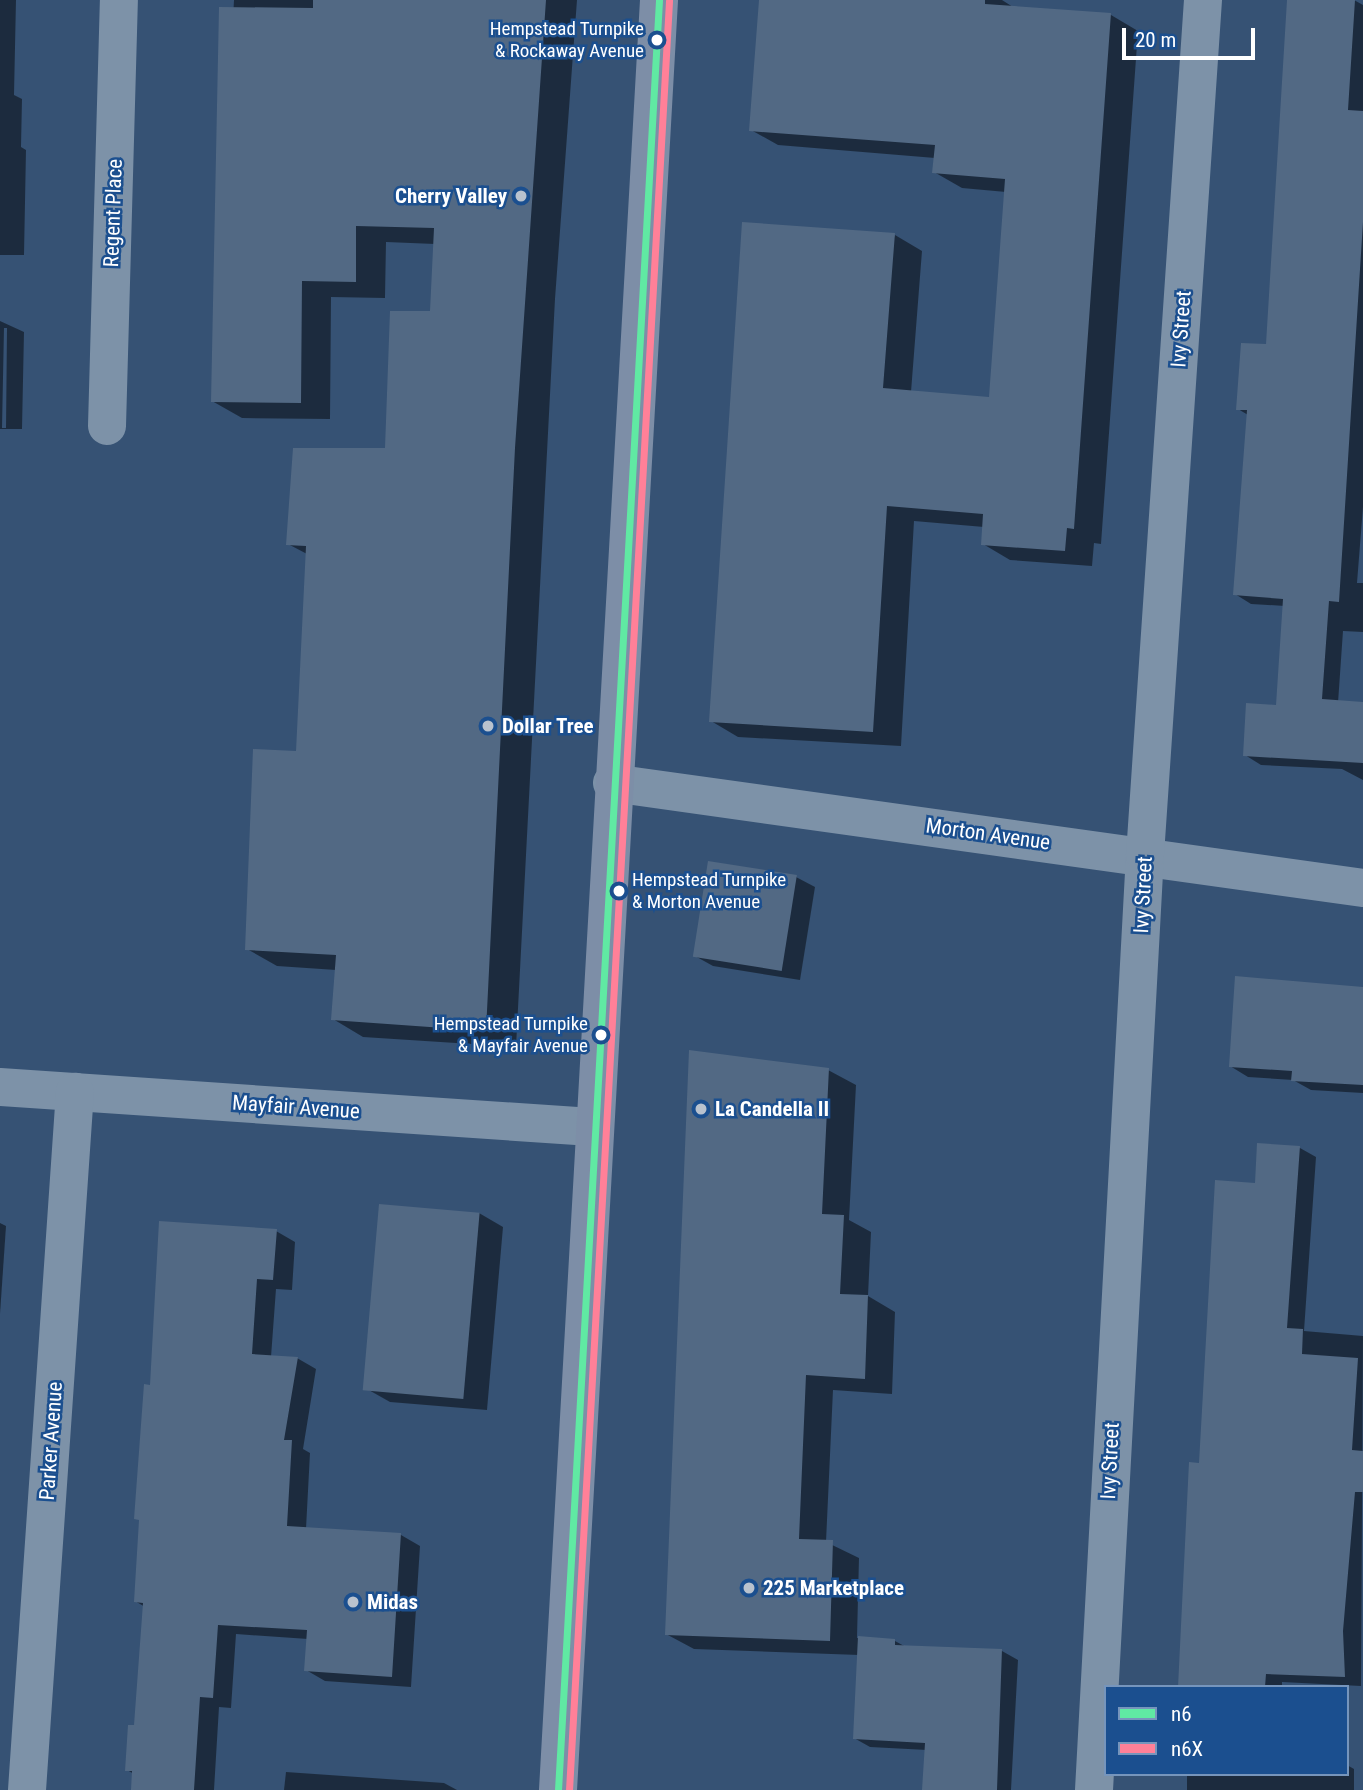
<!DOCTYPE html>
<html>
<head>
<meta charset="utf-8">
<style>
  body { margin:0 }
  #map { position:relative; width:1363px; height:1790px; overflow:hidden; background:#365274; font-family:"Roboto Condensed",sans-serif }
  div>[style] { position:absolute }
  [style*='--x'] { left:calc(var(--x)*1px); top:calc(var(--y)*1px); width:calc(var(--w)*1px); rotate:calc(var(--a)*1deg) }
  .shadow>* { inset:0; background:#0007 }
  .building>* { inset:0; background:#526984; transform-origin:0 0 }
  .street>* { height:38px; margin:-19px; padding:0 19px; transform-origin:19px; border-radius:19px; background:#7d92a8 }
  .primary>* { height:38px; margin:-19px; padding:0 19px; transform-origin:19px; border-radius:19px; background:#7d8ea7 }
  .bus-1>* { height:7px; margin:-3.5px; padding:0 3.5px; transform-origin:3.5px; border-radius:3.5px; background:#60e9a3 }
  .bus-2>* { height:7px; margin:-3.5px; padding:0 3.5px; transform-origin:3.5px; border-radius:3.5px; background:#ff8098 }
  .dots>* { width:19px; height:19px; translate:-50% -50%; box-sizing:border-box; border:4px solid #1b4f8f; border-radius:50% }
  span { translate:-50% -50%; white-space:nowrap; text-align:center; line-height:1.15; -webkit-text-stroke:5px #1b4f8f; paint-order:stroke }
  .bus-label { font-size:19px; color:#fff }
  .right { translate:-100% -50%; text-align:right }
  .left { translate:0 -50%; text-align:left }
  .poi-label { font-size:21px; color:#fff; font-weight:700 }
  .street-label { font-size:21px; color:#fff }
  .legend { position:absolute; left:1104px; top:1685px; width:245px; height:91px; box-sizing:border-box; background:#1b4f8f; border:2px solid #7695bc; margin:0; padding:9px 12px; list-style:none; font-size:21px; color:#fff }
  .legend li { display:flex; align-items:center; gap:14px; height:35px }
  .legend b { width:35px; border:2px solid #7695bc }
  .scale { position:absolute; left:1122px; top:28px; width:133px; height:32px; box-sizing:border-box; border:4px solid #fff; border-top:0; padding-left:9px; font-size:21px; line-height:24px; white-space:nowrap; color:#fff; -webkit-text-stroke:5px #1b4f8f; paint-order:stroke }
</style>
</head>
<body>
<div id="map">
  <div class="shadow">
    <div style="clip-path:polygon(0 0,16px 0,14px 95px,22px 99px,21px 147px,26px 150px,24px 255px,0 255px)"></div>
    <div style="clip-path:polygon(234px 0,577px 0,555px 299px,516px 1047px,363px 1037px,333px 1019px,336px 970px,277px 966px,247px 949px,297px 753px,307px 554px,288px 544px,387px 450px,431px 313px,435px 244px,386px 242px,385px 298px,331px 297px,330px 419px,242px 418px,212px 401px)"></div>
    <div style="clip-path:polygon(761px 0,1002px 0,1013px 7px,1111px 15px,1138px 31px,1101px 544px,1094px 543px,1092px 566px,1010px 560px,983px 544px,984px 527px,914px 521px,901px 746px,738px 737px,711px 721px,895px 235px,922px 251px,911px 392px,990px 399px,1006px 192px,962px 188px,934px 172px,935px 158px,778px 145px,751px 130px)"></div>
    <div style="clip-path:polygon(1289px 0,1354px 0,1363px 5px,1363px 507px,1357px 583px,1363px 583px,1363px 632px,1343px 631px,1338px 703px,1363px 705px,1363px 780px,1342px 769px,1261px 765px,1245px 755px,1278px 706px,1285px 606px,1251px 604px,1235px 594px,1248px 415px,1238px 409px,1268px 346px)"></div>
    <div style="clip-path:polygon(evenodd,0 321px,24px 332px,22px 429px,0 429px,0 321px,4px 328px,7px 328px,6px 428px,2px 428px,4px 328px)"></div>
    <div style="clip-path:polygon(796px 877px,815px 887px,800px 980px,713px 966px,695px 956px)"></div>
    <div style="clip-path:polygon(1363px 989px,1363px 1093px,1311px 1090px,1293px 1080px,1248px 1077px,1230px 1066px)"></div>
    <div style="clip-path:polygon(828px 1070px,856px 1085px,849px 1220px,871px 1232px,868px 1296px,895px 1312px,892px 1394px,833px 1390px,826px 1542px,859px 1558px,857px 1638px,895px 1641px,906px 1647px,1002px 1651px,1018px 1660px,1011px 1790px,924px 1790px,927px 1750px,870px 1747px,854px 1738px,859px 1655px,694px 1649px,666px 1634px)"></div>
    <div style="clip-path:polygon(1259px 1145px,1300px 1148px,1316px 1157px,1304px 1331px,1363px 1336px,1361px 1686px,1282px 1682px,1282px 1687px,1180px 1687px,1201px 1465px,1256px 1184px)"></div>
    <div style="clip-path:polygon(479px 1213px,503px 1227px,487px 1410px,390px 1402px,367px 1389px)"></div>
    <div style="clip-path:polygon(0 1223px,6px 1226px,0 1314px)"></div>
    <div style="clip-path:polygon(276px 1231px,295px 1242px,292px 1290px,276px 1289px,271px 1357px,297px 1358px,316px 1369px,303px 1449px,310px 1453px,306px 1529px,401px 1535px,420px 1546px,411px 1687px,325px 1681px,306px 1670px,308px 1639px,236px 1634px,231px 1708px,219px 1707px,214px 1790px,133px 1790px,134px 1774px,127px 1770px,135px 1727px,145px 1607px,135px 1601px,151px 1387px)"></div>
    <div style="clip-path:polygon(1347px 1765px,1354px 1769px,1354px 1790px,1187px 1790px,1187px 1774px,1347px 1774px)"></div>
    <div style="clip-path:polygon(286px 1772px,444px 1783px,457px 1790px,284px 1790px)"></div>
  </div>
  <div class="building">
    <div style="clip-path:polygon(313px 0,546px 0,515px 448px,486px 1031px,331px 1020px,336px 955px,245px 950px,253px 749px,296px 751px,306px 546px,286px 545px,293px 448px,385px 448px,390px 311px,430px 311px,434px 228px,356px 226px,356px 282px,302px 281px,301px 403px,211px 402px,219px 7px,313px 8px)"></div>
    <div style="clip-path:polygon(759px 0,985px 0,985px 4px,1111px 13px,1074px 529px,1067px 528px,1065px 551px,981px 545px,983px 514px,887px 506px,873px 732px,709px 722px,742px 222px,895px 233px,883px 388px,989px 397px,1005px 179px,932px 173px,935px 145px,749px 131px)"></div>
    <div style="clip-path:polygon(1287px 0,1355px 0,1348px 110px,1363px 111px,1363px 222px,1339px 602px,1329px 601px,1322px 699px,1363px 702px,1363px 763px,1243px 756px,1246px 703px,1276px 705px,1283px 599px,1233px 595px,1247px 410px,1236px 410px,1241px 343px,1266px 344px)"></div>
    <div style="left:708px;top:861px;width:90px;height:97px;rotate:9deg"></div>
    <div style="clip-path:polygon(1235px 976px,1363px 987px,1363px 1085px,1291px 1081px,1292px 1071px,1229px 1067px)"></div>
    <div style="clip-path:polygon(689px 1050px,829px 1068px,822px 1214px,844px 1215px,840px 1294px,868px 1295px,865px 1379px,806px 1375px,799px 1539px,833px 1540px,830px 1641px,665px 1635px)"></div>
    <div style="clip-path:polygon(1257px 1143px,1300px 1146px,1287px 1328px,1303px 1329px,1302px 1354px,1358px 1358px,1352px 1450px,1363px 1451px,1363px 1492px,1355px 1492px,1343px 1631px,1345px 1677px,1266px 1674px,1265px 1687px,1178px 1687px,1189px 1462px,1199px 1463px,1215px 1180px,1255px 1183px)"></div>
    <div style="left:379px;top:1204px;width:101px;height:187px;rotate:5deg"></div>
    <div style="clip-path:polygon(159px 1221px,277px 1229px,273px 1280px,257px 1279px,252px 1354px,298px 1357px,284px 1440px,292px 1440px,287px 1526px,401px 1533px,392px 1677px,304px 1671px,307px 1630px,218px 1625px,213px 1698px,200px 1697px,194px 1790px,131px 1790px,132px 1771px,125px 1771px,128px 1725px,134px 1725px,143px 1603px,134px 1602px,139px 1520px,134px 1519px,144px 1384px,150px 1385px)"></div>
    <div style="clip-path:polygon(858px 1636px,895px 1639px,895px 1645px,1002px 1649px,997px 1790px,922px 1790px,925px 1743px,853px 1739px)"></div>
  </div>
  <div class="street">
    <div style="--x:107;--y:426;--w:426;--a:-88.4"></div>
    <div style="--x:612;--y:783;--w:758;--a:7.96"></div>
    <div style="--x:0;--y:1087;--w:593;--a:3.87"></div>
    <div style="--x:27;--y:1790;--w:700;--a:-86.07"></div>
    <div style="--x:1094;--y:1790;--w:936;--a:-86.88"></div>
    <div style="--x:1145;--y:855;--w:857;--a:-86.12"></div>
  </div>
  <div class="primary">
    <div style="--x:558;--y:1790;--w:1793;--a:-86.77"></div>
  </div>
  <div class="bus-1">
    <div style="--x:558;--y:1790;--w:1793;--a:-86.77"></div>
  </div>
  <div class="bus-2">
    <div style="--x:569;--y:1790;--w:1792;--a:-86.8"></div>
  </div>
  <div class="dots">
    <div style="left:657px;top:40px;background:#fff"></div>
    <div style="left:521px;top:196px;background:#b9c2ce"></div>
    <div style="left:488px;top:726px;background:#b9c2ce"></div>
    <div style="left:619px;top:891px;background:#fff"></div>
    <div style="left:601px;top:1035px;background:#fff"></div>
    <div style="left:701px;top:1109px;background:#b9c2ce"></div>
    <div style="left:749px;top:1588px;background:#b9c2ce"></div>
    <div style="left:353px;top:1602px;background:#b9c2ce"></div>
  </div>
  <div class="bus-label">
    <span class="right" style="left:644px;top:40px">Hempstead Turnpike<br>&amp; Rockaway Avenue</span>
    <span class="left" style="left:632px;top:891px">Hempstead Turnpike<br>&amp; Morton Avenue</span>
    <span class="right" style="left:588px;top:1035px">Hempstead Turnpike<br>&amp; Mayfair Avenue</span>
  </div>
  <div class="poi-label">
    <span class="right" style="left:507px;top:196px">Cherry Valley</span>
    <span class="left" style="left:502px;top:726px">Dollar Tree</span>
    <span class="left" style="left:715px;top:1109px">La Candella II</span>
    <span class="left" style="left:763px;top:1588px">225 Marketplace</span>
    <span class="left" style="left:367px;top:1602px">Midas</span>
  </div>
  <div class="street-label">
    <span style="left:113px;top:213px;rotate:-88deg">Regent Place</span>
    <span style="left:1181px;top:329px;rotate:-86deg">Ivy Street</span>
    <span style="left:988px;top:834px;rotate:8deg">Morton Avenue</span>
    <span style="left:1143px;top:895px;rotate:-87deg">Ivy Street</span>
    <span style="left:296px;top:1107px;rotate:4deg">Mayfair Avenue</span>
    <span style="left:51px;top:1441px;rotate:-86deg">Parker Avenue</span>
    <span style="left:1110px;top:1461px;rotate:-87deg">Ivy Street</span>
  </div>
  <ul class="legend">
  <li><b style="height:9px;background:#60e9a3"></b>n6</li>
  <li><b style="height:9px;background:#ff8098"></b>n6X</li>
  </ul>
  <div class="scale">20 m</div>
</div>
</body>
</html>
